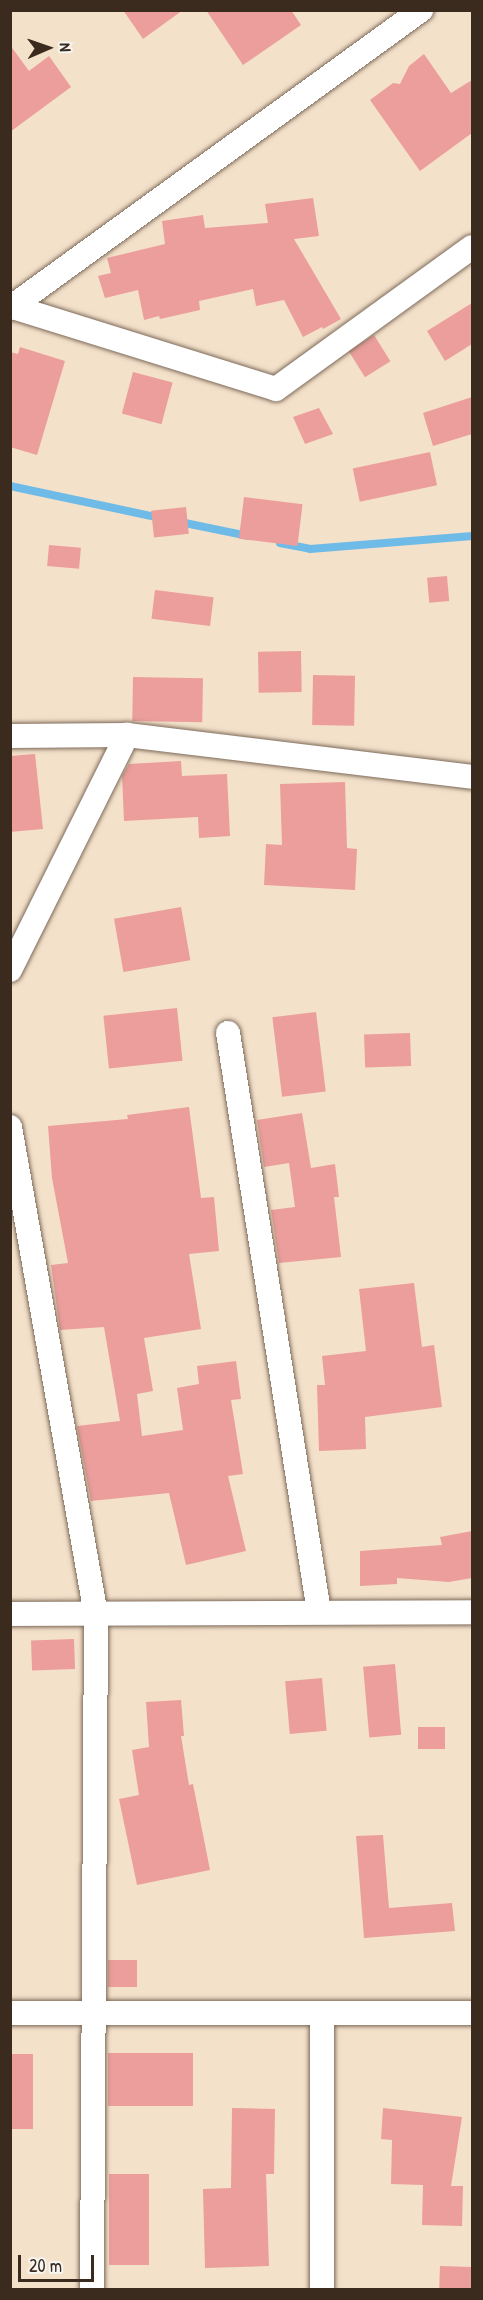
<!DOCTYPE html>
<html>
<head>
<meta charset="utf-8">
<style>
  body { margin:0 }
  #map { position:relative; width:483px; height:2300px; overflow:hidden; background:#f4e1ca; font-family:"Patrick Hand",sans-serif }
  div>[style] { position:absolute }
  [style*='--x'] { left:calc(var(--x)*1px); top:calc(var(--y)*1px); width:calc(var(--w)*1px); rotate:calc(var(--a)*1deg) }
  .stream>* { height:8px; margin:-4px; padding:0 4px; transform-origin:4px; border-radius:4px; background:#6fbbe8 }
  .building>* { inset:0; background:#eb9e9b; transform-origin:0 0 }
  .roads { filter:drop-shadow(0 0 2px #7c6a5a) drop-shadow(0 0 2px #7c6a5a) }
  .street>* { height:24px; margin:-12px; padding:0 12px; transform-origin:12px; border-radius:12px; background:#fff }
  span { translate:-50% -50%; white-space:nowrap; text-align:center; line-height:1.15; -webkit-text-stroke:6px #f6f6f2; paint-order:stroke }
  .frame { position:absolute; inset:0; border:12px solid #3b2a1e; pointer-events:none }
  .north { position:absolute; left:18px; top:18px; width:60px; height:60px; -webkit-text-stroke:4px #f6f6f2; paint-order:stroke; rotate:88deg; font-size:16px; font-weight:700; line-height:24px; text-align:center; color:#3b2a1e }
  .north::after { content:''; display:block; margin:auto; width:21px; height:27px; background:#3b2a1e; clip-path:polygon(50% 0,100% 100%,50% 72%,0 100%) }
  .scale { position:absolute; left:18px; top:2255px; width:76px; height:27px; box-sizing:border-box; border:3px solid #3b2a1e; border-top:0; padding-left:8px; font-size:18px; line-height:21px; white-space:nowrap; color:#3b2a1e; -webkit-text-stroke:4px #f6f6f2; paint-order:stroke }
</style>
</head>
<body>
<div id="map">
  <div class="stream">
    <div style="--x:10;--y:486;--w:153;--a:12"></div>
    <div style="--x:180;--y:522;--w:69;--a:11.6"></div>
    <div style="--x:280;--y:543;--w:31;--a:11"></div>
    <div style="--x:310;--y:549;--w:163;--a:-4.6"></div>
  </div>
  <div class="building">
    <div style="clip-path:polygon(123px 10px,183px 10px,143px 39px)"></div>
    <div style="clip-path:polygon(206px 10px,291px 10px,301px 25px,243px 65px)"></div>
    <div style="clip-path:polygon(10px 45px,29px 71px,49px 56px,71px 87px,10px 132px)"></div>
    <div style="clip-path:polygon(424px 54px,451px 93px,472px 80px,472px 133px,420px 171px,370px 100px,393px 83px,400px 84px,409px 66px)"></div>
    <div style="clip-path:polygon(313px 198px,319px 236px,294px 239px,341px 319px,323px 329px,322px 327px,303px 337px,284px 300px,256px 306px,253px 289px,199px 301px,200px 310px,160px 319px,159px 316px,144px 320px,138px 290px,105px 298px,98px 276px,111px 273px,107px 258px,165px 244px,162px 221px,203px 215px,205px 228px,268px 223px,265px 204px)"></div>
    <div style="clip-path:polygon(472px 303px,472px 344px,445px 361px,427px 331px)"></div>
    <div style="left:374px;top:335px;width:31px;height:30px;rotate:58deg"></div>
    <div style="clip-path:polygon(20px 347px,65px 361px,37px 455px,10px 447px,10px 352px,18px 354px)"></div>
    <div style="left:133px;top:372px;width:41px;height:43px;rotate:15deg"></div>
    <div style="clip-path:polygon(472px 397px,472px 434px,433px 446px,423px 413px)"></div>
    <div style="clip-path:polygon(319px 408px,333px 434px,305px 444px,293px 417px)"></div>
    <div style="left:430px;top:452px;width:34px;height:79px;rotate:78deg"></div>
    <div style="left:244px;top:497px;width:59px;height:42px;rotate:7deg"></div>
    <div style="left:186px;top:507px;width:27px;height:35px;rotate:84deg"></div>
    <div style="left:49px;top:545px;width:32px;height:21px;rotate:5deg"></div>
    <div style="left:447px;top:576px;width:25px;height:20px;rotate:85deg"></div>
    <div style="left:155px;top:590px;width:59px;height:29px;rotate:7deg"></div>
    <div style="left:301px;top:651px;width:41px;height:43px;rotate:89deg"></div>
    <div style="left:313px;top:675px;width:42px;height:50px;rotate:1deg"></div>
    <div style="left:133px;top:677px;width:70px;height:44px;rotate:1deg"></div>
    <div style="clip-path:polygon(35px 754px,43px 829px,10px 832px,10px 756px)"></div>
    <div style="clip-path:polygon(181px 761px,182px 776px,227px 774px,230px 836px,199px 838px,198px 817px,124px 821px,122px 776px,129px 764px)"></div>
    <div style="clip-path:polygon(345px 782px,347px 848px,357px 849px,355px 890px,264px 885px,266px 844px,282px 845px,280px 784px)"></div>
    <div style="left:181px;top:907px;width:54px;height:68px;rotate:80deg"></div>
    <div style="left:177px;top:1008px;width:53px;height:74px;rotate:84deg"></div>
    <div style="left:316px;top:1012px;width:80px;height:44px;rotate:83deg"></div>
    <div style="left:410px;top:1033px;width:33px;height:46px;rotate:88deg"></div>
    <div style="clip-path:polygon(189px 1107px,201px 1198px,214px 1197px,219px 1251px,189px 1254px,201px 1329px,144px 1338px,153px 1391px,137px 1394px,142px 1436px,183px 1430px,177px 1388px,199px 1384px,197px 1366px,236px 1361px,241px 1399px,231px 1400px,243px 1474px,228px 1476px,246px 1551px,186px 1565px,169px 1493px,91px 1501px,77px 1426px,120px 1421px,104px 1327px,60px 1330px,51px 1265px,68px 1263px,52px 1178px,48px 1126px,128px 1119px,127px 1115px)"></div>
    <div style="clip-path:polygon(302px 1113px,311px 1168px,335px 1164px,339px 1197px,334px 1197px,341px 1257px,279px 1263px,271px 1210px,295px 1207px,289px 1163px,264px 1167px,257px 1120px)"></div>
    <div style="clip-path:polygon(414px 1283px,422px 1347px,434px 1345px,442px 1407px,365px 1417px,366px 1449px,319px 1451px,317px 1385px,325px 1385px,322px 1356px,366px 1351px,359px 1289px)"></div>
    <div style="clip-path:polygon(472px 1531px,472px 1578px,449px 1582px,397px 1578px,397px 1584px,360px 1586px,360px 1551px,442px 1545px,440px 1537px)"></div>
    <div style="left:74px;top:1639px;width:30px;height:43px;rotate:88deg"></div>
    <div style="left:395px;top:1664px;width:71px;height:32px;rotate:85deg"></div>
    <div style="left:322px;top:1678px;width:53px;height:37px;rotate:85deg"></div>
    <div style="clip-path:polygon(181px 1700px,184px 1736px,181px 1736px,189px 1785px,193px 1784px,210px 1870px,137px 1885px,119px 1799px,139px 1795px,132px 1750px,149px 1747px,146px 1702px)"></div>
    <div style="left:445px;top:1727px;width:22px;height:27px;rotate:90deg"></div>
    <div style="clip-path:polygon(383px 1835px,389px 1908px,452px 1903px,455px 1931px,364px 1938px,356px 1836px)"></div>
    <div style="left:108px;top:1960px;width:29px;height:27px"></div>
    <div style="left:193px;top:2053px;width:53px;height:85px;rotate:90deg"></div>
    <div style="left:10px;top:2054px;width:23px;height:75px"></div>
    <div style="clip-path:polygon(232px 2108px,275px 2109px,274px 2174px,266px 2174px,269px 2266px,205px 2268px,203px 2189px,231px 2188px)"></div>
    <div style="clip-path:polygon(383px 2108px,462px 2117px,451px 2186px,463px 2186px,462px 2226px,422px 2225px,423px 2185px,391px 2184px,392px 2140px,381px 2139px)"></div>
    <div style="left:109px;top:2174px;width:40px;height:91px"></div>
    <div style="left:440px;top:2266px;width:32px;height:23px;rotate:2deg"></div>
  </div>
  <div class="roads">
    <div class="street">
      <div style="--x:13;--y:307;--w:275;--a:17.3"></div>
      <div style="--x:276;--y:389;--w:242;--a:-35.9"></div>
      <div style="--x:10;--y:308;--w:508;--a:-35.94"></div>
      <div style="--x:10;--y:736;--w:117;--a:-0.5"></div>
      <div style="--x:127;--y:735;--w:348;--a:6.9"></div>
      <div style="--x:10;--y:970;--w:263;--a:-63.5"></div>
      <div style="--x:228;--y:1033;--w:586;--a:81.07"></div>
      <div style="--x:10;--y:1127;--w:495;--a:80"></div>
      <div style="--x:96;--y:1614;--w:676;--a:90.34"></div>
      <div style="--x:10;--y:1614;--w:462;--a:-0.2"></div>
      <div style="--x:10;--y:2013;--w:462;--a:0"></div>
      <div style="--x:322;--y:2290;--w:277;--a:-90"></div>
    </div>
  </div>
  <div class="frame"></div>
  <div class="north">N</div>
  <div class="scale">20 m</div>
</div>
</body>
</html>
